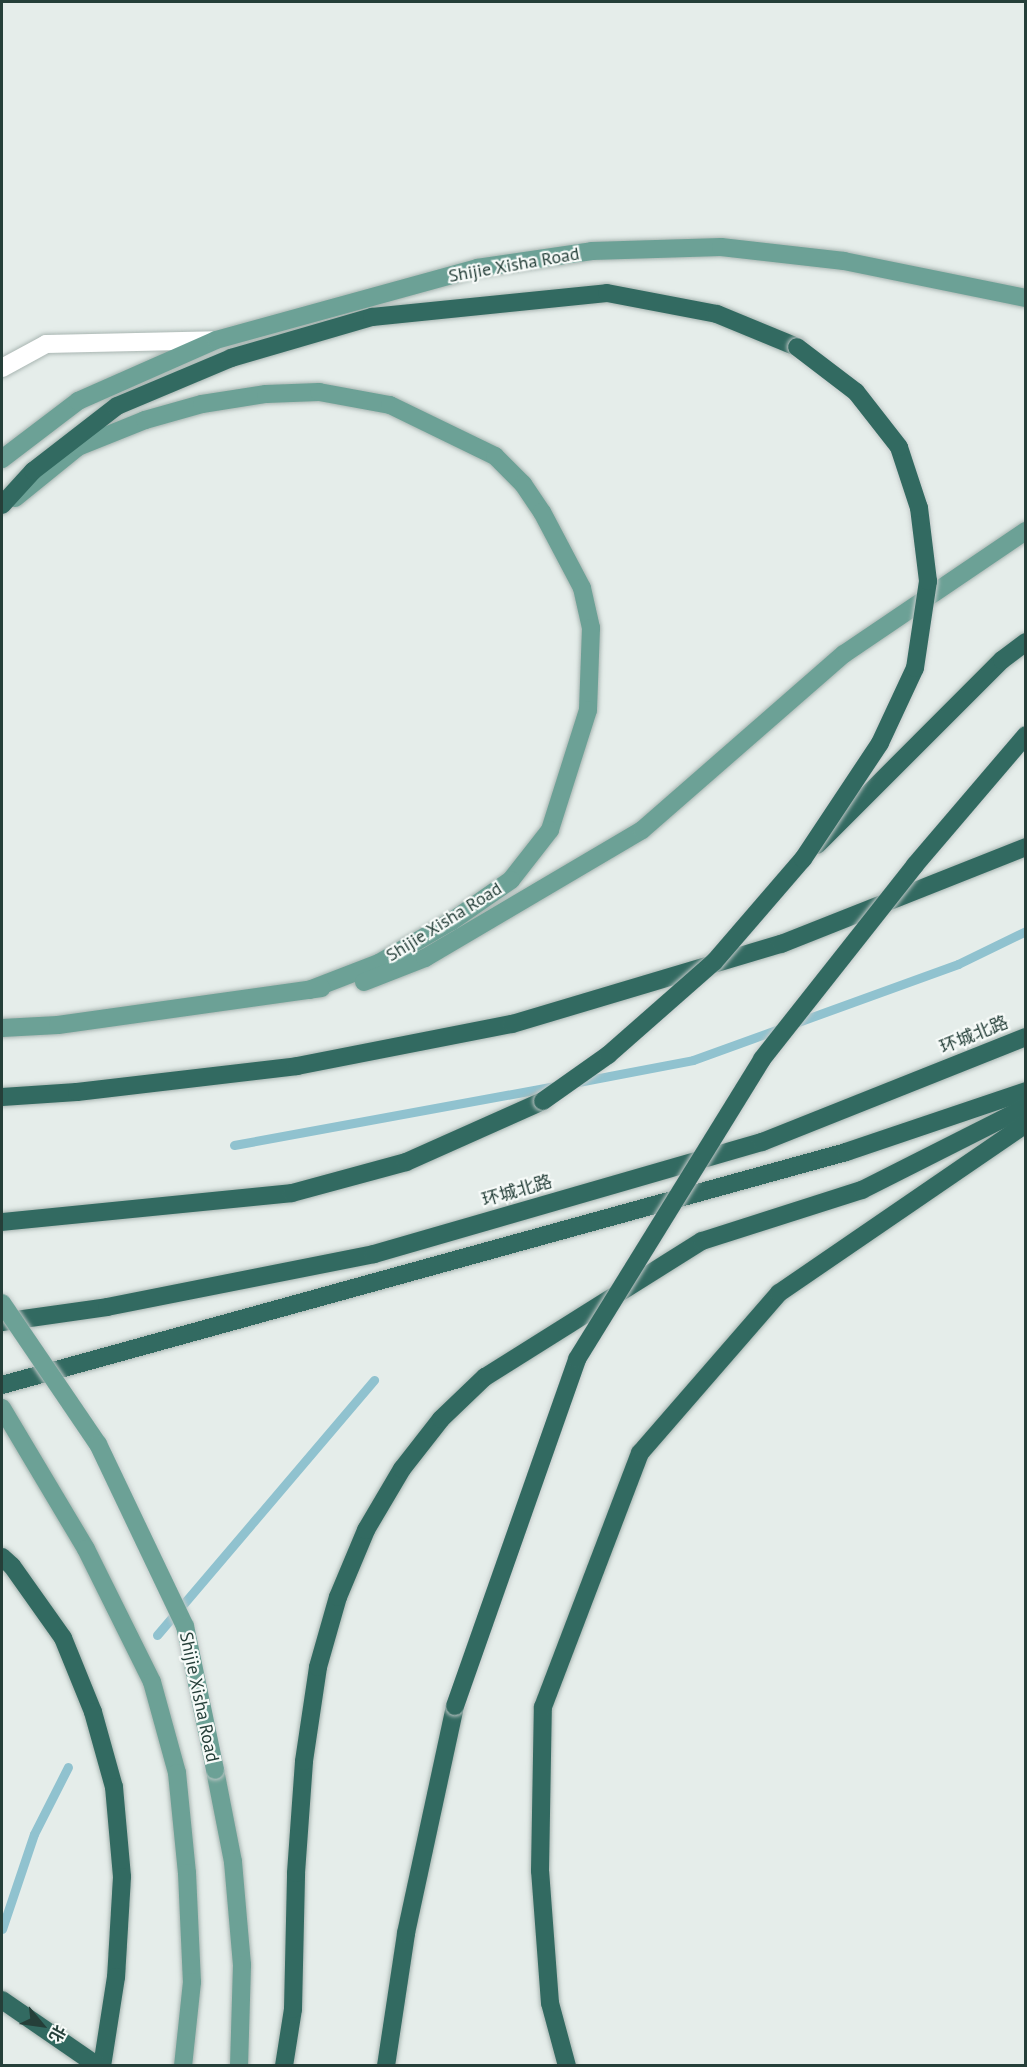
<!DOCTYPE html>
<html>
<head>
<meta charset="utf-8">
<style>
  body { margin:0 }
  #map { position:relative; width:1027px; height:2067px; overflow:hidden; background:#e5edea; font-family:"PT Sans","Noto Sans SC",sans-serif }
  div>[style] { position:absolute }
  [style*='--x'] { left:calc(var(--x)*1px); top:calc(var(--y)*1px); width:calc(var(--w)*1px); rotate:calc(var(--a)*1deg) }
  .stream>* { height:9px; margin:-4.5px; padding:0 4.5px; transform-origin:4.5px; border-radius:4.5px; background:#90c2cf }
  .roads { filter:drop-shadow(0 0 2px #a8b5b1) drop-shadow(0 0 2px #a8b5b1) }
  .street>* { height:18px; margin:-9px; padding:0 9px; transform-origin:9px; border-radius:9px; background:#fff }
  .primary>* { height:18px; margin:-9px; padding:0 9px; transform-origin:9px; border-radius:9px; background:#6ca196 }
  .highway>* { height:18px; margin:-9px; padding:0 9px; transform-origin:9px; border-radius:9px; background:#326a61 }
  .bridges { filter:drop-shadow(0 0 2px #c2c9c8) drop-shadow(0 0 2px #c2c9c8) }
  .primary-bridge>* { height:18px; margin:-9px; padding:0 9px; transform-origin:9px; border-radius:9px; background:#6ca196 }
  .highway-bridge>* { height:18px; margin:-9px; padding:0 9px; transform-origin:9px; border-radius:9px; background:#326a61 }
  span { translate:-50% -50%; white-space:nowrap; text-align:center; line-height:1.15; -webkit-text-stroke:4.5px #f6faf8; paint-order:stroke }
  .street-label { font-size:18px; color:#253f39 }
  .frame { position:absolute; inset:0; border:3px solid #253f39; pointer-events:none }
  .north { position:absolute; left:12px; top:1995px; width:60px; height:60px; -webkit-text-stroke:4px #f6faf8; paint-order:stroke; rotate:119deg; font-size:16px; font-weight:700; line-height:24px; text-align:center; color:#253f39 }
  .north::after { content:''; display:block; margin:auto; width:21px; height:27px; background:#253f39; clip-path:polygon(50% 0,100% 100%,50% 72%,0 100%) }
</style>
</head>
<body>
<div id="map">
  <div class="stream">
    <div style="--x:578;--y:1082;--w:117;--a:-10.8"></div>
    <div style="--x:693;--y:1060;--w:282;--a:-19.9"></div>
    <div style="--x:958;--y:964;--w:76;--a:-25.9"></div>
    <div style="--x:234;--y:1145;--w:327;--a:-10.4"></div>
    <div style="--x:157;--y:1635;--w:335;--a:-49.6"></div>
    <div style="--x:2;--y:1929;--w:100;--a:-71.4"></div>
    <div style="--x:34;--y:1834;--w:75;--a:-63.1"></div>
  </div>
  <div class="roads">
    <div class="street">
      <div style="--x:2;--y:368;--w:50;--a:-28.6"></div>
      <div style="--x:46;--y:344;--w:170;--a:-1.3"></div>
    </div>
    <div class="primary">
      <div style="--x:2;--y:459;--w:96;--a:-37.3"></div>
      <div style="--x:78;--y:401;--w:151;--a:-23.8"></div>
      <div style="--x:216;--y:340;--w:271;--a:-15.4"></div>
      <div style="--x:477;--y:268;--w:116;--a:-8.4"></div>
      <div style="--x:592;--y:251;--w:129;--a:-1.8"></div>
      <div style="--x:721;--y:247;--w:124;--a:6.5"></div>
      <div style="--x:844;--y:261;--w:186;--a:11.5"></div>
      <div style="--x:15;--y:498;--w:81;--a:-39"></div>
      <div style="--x:78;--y:447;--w:72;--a:-21.9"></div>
      <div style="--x:145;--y:420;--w:59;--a:-15.7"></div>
      <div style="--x:202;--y:404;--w:65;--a:-8.9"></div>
      <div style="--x:266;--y:394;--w:53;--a:-2.2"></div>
      <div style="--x:319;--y:392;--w:72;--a:10.4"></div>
      <div style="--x:390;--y:405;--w:117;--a:25.9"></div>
      <div style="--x:495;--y:456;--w:40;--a:45"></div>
      <div style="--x:523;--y:484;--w:34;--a:56"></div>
      <div style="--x:542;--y:512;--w:86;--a:62.2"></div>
      <div style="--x:582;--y:588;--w:41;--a:77.3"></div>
      <div style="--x:591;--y:628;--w:82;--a:92.1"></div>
      <div style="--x:588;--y:710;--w:126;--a:107.6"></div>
      <div style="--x:550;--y:830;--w:63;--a:128"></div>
      <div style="--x:511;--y:880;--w:72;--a:145.2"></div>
      <div style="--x:452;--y:921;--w:84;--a:150.1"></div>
      <div style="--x:379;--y:963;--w:75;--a:158.9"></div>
      <div style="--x:364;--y:982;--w:66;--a:-21.5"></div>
      <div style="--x:425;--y:958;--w:252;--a:-30.5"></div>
      <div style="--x:642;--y:830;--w:268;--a:-41.1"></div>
      <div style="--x:844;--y:654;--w:220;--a:-34.1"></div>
      <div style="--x:2;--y:1028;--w:56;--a:-3.1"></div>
      <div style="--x:58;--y:1025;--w:266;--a:-8"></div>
      <div style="--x:2;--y:1408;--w:164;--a:59.2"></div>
      <div style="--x:86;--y:1549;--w:148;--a:63.6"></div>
      <div style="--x:152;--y:1682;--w:94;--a:74.6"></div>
      <div style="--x:177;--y:1773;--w:100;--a:84.3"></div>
      <div style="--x:187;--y:1873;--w:109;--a:87.4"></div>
      <div style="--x:192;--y:1982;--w:84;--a:96.1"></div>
      <div style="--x:215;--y:1770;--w:94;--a:78.9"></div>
      <div style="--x:233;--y:1862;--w:103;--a:85"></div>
      <div style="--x:242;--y:1965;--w:101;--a:91.7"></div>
    </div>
    <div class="highway">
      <div style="--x:2;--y:505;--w:46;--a:-47.6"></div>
      <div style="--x:33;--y:471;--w:106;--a:-37.7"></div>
      <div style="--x:117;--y:406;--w:124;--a:-22.8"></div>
      <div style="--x:231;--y:358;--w:147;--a:-16.2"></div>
      <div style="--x:372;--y:317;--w:236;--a:-5.8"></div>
      <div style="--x:607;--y:293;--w:112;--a:10.8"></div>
      <div style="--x:717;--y:314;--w:87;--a:22.4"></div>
      <div style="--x:817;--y:845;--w:262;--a:-45"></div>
      <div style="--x:1002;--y:660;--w:30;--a:-37"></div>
      <div style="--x:2;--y:1097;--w:75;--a:-3.8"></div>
      <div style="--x:77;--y:1092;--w:222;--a:-6.7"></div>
      <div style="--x:297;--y:1066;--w:219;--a:-11.1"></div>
      <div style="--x:512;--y:1024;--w:281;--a:-16.6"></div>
      <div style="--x:781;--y:944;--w:264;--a:-21.6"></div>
      <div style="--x:2;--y:1222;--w:291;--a:-5.7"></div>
      <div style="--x:292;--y:1193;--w:118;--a:-15.2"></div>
      <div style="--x:406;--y:1162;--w:150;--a:-24"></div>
      <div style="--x:2;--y:1322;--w:106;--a:-8.1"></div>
      <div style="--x:107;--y:1307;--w:272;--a:-11.2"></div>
      <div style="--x:374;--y:1254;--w:404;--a:-16.1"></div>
      <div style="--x:762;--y:1142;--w:284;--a:-21.7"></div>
      <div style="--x:2;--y:1385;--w:876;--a:-15.43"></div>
      <div style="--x:846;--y:1152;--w:190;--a:-18.7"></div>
      <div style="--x:2;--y:1557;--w:13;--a:42"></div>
      <div style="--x:12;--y:1566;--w:88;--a:54.7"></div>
      <div style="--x:63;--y:1638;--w:80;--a:67.9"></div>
      <div style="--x:93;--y:1712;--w:78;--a:74.4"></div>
      <div style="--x:114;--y:1787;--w:90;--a:84.9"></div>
      <div style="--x:122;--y:1877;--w:100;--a:93.4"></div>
      <div style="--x:116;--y:1977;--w:90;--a:98.9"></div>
      <div style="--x:2;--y:2000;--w:116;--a:34.5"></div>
      <div style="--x:284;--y:2066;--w:58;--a:-81"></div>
      <div style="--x:293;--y:2009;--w:136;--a:-88.7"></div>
      <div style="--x:296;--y:1873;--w:112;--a:-85.9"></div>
      <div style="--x:304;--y:1761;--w:95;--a:-81.5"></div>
      <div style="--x:318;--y:1667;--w:73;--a:-74.1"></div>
      <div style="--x:338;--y:1597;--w:73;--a:-67.3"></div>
      <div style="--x:366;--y:1530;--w:71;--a:-59.5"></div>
      <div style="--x:402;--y:1469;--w:63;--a:-52"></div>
      <div style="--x:441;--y:1419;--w:61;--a:-43.7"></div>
      <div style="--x:485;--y:1377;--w:256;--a:-32.1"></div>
      <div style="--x:702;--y:1241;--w:168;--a:-17.7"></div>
      <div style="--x:862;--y:1190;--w:184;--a:-26.8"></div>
      <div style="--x:386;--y:2066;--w:134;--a:-81.4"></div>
      <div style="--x:406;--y:1933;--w:232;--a:-77.8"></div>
      <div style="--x:567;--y:2066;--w:65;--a:-105.1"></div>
      <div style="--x:550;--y:2003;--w:132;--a:-94.3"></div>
      <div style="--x:540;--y:1871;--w:164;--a:-89"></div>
      <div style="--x:543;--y:1707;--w:272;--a:-69.1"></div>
      <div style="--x:640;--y:1453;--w:212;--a:-49"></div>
      <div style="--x:779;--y:1293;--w:299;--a:-34.4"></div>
    </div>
  </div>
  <div class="bridges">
    <div class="primary-bridge">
      <div style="--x:2;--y:1303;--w:171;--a:55.8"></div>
      <div style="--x:98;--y:1444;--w:202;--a:64.5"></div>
      <div style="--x:185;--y:1626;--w:147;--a:78.2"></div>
    </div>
    <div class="highway-bridge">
      <div style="--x:543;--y:1101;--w:80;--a:-35.3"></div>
      <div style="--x:608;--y:1055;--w:141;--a:-41.3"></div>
      <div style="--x:714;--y:962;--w:136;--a:-49.2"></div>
      <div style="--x:803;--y:859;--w:139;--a:-56.4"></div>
      <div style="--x:880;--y:743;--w:83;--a:-65"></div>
      <div style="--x:915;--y:668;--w:88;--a:-81.5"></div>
      <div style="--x:928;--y:581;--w:74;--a:-97"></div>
      <div style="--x:919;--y:508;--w:64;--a:-108.2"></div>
      <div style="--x:899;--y:447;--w:70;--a:-128"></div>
      <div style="--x:856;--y:392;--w:74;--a:-142.7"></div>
      <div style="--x:455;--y:1706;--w:368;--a:-70.6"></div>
      <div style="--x:577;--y:1359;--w:352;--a:-58.3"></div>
      <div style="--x:762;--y:1059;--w:247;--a:-51.7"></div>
      <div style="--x:915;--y:865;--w:171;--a:-49.5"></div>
    </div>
  </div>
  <div class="street-label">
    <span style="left:514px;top:265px;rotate:-10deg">Shijie Xisha Road</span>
    <span style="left:444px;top:922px;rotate:-32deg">Shijie Xisha Road</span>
    <span style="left:974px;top:1035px;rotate:-22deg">环城北路</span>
    <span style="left:517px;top:1191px;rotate:-16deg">环城北路</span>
    <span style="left:199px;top:1697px;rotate:78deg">Shijie Xisha Road</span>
  </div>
  <div class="frame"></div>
  <div class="north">北</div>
</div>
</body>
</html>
